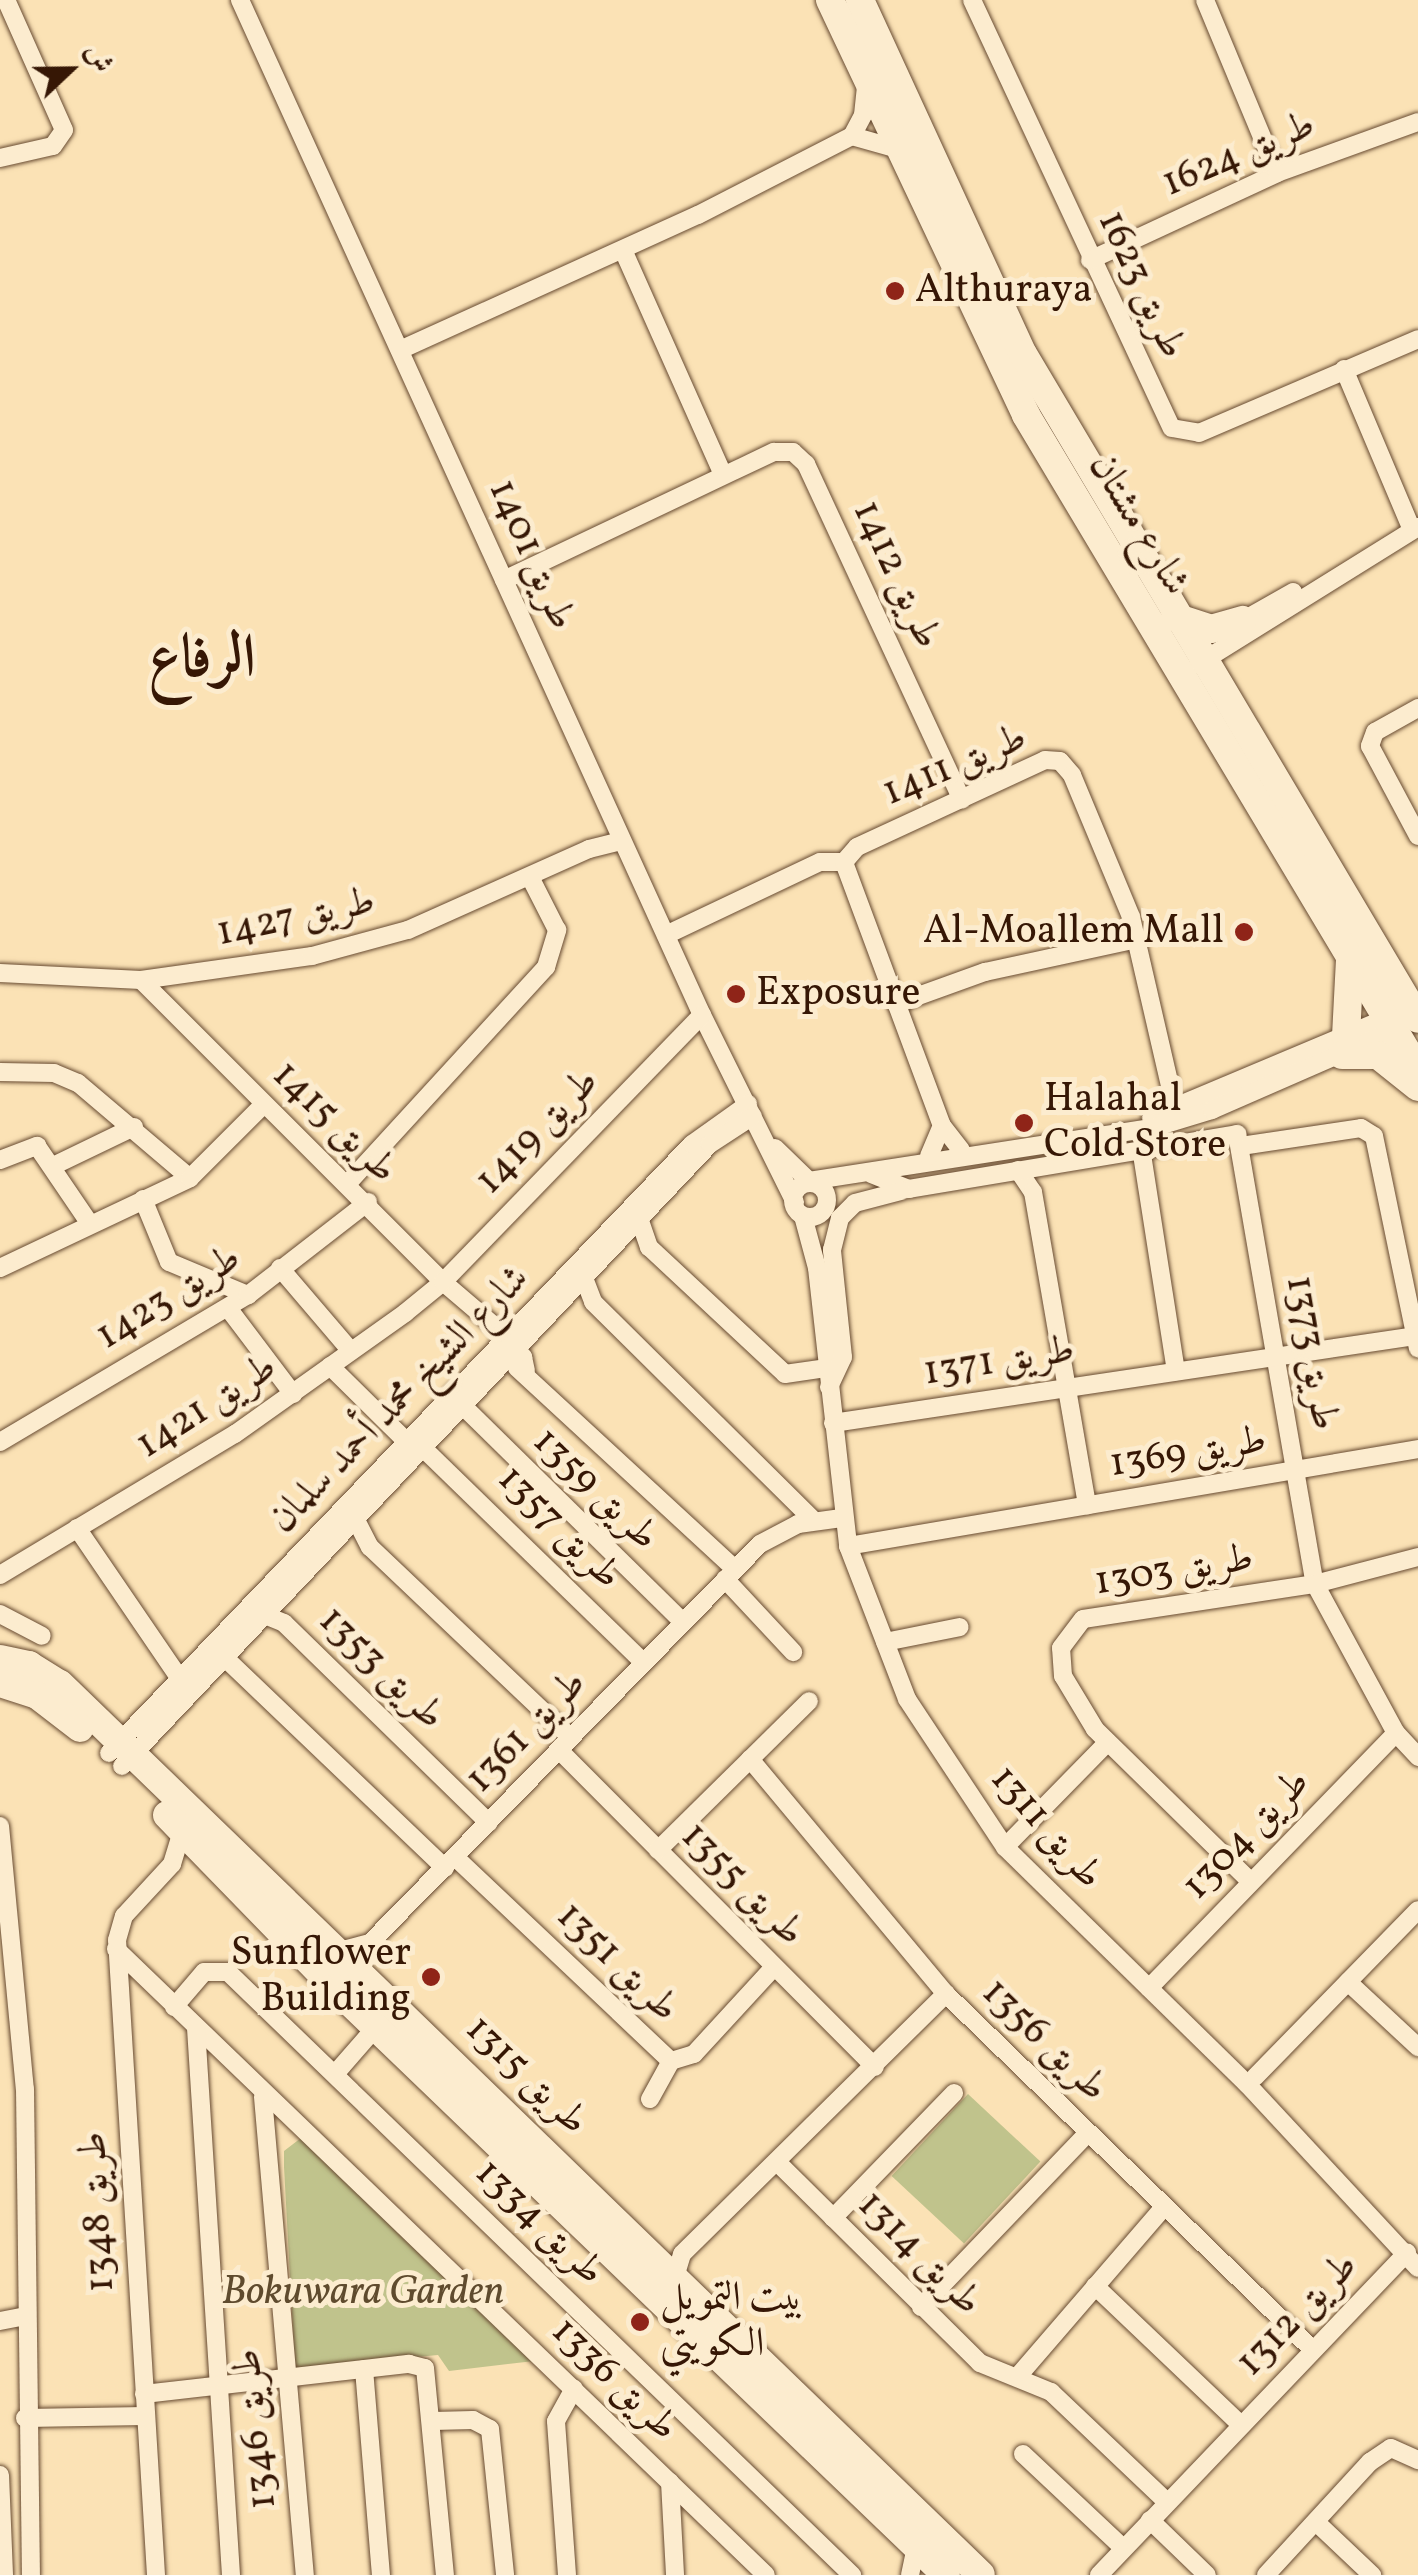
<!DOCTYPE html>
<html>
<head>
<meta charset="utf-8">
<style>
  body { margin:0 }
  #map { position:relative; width:1418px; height:2575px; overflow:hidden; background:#fbe2b5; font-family:Vollkorn,Amiri,serif }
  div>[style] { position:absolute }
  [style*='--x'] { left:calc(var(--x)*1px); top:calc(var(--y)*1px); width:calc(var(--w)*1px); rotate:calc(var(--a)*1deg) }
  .green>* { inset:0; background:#c0c38c; transform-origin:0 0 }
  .roads { filter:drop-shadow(0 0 2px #674a31) drop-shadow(0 0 2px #674a31) }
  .street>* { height:18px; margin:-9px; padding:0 9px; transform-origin:9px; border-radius:9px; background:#fceccf }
  .street>.ring { margin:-9px; padding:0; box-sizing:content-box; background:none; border:18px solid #fceccf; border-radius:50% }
  .secondary>* { height:28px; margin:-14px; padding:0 14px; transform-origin:14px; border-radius:14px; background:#fceccf }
  .dots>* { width:28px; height:28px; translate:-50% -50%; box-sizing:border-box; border:5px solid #fceccf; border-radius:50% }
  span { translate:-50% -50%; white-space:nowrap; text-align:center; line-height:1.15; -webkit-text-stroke:10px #fceccf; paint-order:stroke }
  .street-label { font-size:40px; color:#361705 }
  .poi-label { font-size:40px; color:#361705 }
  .left { translate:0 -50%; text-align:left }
  .right { translate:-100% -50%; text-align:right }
  .park-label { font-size:40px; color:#5f4b2e; font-style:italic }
  .town-label { font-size:60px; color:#361705; font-weight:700 }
  .north { position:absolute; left:20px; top:20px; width:100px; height:100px; -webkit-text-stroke:8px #fceccf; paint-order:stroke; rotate:68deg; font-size:28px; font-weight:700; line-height:40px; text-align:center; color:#361705 }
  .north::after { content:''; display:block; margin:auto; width:35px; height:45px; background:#361705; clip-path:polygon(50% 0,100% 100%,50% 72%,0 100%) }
</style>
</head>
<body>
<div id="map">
  <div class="green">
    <div style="left:968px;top:2094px;width:99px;height:112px;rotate:43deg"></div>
    <div style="clip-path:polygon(301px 2138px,534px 2361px,449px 2371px,438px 2355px,295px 2368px,284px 2167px,284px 2151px)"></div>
  </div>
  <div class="roads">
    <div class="street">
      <div style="--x:240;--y:0;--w:1115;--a:65.53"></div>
      <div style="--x:702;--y:1015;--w:209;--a:63.6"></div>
      <div style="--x:972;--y:0;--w:472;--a:65"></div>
      <div style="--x:1172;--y:428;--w:27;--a:10"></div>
      <div style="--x:1199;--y:433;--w:238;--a:-23.2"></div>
      <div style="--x:1205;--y:0;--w:187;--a:67.4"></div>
      <div style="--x:852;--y:136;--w:24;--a:-62"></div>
      <div style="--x:863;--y:115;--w:30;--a:-84"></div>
      <div style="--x:0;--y:158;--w:54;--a:-12.8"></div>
      <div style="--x:53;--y:146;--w:19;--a:-55"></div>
      <div style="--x:64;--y:130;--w:142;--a:-114"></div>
      <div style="--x:623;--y:250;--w:246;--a:66"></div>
      <div style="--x:1090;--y:260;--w:206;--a:-24.9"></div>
      <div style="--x:1277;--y:173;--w:150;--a:-19.9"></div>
      <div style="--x:400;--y:350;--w:327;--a:-24.4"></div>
      <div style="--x:698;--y:215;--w:173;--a:-27.2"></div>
      <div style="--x:852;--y:136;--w:48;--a:15.8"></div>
      <div style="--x:1344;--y:369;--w:175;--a:67.1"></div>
      <div style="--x:504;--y:580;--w:299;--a:-25.4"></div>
      <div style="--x:774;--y:452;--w:19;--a:0"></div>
      <div style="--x:793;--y:452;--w:18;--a:43"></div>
      <div style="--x:806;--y:464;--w:370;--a:65.1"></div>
      <div style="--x:1233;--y:626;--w:69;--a:-29.5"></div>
      <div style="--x:1198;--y:664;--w:259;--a:-31.9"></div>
      <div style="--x:1418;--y:708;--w:49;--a:150.8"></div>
      <div style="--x:1375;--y:732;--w:15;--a:110"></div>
      <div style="--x:1370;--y:746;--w:102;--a:61.9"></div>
      <div style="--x:666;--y:935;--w:170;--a:-25.4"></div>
      <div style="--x:820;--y:862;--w:24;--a:0"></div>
      <div style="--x:0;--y:973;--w:141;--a:2.8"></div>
      <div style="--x:141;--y:980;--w:173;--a:-8"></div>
      <div style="--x:312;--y:956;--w:99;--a:-15.2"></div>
      <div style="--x:408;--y:930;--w:198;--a:-24.1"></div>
      <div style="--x:589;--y:849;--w:34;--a:-14"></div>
      <div style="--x:141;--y:980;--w:427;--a:45"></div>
      <div style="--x:443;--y:1282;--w:72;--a:40.5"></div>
      <div style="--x:498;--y:1329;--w:38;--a:48"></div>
      <div style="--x:523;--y:1357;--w:14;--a:78"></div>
      <div style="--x:896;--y:1004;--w:95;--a:-19.8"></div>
      <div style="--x:985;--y:972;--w:157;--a:-12.2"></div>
      <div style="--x:0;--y:1072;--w:54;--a:1.1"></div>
      <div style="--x:54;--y:1073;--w:26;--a:23"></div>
      <div style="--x:78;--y:1083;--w:147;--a:40.3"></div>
      <div style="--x:1151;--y:1117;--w:264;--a:-22.8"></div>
      <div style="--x:1237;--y:1134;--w:457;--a:80.2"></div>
      <div style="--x:1315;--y:1584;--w:170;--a:61.5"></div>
      <div style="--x:1396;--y:1733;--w:33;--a:47"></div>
      <div style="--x:1241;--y:1146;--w:121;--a:-8.5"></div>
      <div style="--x:1361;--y:1128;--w:15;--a:32"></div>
      <div style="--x:1374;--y:1136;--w:217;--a:78.3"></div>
      <div style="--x:775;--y:1148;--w:47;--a:44.1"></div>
      <div style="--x:809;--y:1181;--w:348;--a:-8.8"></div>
      <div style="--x:1153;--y:1128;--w:62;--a:-17"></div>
      <div style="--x:1212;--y:1110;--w:205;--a:-23.6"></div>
      <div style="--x:1141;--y:1148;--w:226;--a:81.1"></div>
      <div style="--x:961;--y:1150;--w:31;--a:-128"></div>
      <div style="--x:942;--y:1126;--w:282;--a:-110.4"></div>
      <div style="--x:844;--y:862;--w:20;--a:-49"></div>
      <div style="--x:857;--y:847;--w:207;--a:-24.8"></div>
      <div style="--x:1045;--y:760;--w:15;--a:4"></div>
      <div style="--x:1060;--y:761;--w:18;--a:49"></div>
      <div style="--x:1072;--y:775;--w:154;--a:67.4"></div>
      <div style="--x:1131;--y:917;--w:173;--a:77"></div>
      <div style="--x:929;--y:1156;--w:33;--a:-67"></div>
      <div style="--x:0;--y:1160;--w:40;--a:-21"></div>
      <div style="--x:37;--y:1146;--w:94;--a:55.8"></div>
      <div style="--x:53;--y:1166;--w:90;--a:-25.7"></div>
      <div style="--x:1018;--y:1170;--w:27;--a:56"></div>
      <div style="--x:1033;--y:1192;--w:318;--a:80.2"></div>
      <div style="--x:871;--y:1174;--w:41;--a:21.5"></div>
      <div style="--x:909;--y:1189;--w:333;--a:-9.5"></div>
      <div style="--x:349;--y:1182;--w:292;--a:-47.5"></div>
      <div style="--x:546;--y:967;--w:39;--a:-73"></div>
      <div style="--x:557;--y:930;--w:59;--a:-117"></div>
      <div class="ring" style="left:793px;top:1183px;width:16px;height:16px"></div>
      <div style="--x:143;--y:1199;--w:68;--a:67.6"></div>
      <div style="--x:169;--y:1262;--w:86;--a:22.7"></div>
      <div style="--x:803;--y:1216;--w:54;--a:74.9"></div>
      <div style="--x:817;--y:1268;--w:280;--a:83.6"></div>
      <div style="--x:848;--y:1546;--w:164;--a:68.9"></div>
      <div style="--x:907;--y:1699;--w:178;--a:56.5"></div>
      <div style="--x:1005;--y:1847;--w:339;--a:44.4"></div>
      <div style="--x:1247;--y:2084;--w:251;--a:47.1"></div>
      <div style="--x:640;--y:1221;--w:28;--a:71"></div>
      <div style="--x:649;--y:1247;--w:186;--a:43"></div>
      <div style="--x:785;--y:1374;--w:41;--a:-8.3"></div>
      <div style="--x:0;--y:1268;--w:210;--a:-25.3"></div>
      <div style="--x:190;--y:1178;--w:103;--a:-45"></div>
      <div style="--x:280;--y:1268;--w:109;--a:49.5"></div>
      <div style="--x:584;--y:1278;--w:26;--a:69"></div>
      <div style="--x:593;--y:1302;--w:310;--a:44.7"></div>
      <div style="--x:228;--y:1308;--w:108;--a:52.9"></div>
      <div style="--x:330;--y:1366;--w:110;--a:44.6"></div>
      <div style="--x:517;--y:1368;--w:297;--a:42.7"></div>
      <div style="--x:829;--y:1387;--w:33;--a:-65"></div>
      <div style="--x:843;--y:1357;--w:108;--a:-95.9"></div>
      <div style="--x:832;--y:1250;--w:33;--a:-76"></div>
      <div style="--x:840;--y:1218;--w:21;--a:-45"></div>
      <div style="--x:855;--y:1203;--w:48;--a:-14.6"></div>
      <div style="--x:463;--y:1406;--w:307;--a:44.5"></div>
      <div style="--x:833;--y:1423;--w:588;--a:-8.5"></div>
      <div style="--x:0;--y:1442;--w:288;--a:-30.7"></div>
      <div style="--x:248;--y:1295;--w:152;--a:-37.8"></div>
      <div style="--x:423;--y:1448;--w:305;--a:44.2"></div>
      <div style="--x:355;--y:1518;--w:33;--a:63"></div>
      <div style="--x:370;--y:1547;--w:277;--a:43.5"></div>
      <div style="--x:77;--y:1528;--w:183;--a:55.7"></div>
      <div style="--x:848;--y:1546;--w:578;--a:-9.66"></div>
      <div style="--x:0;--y:1575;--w:274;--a:-31"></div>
      <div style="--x:235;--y:1434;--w:209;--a:-35.4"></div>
      <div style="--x:405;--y:1313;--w:49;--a:-39.2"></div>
      <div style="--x:443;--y:1282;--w:372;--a:-45.9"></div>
      <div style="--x:725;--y:1579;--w:100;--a:47"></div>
      <div style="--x:0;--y:1614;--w:47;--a:27.6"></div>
      <div style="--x:262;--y:1614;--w:24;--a:22"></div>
      <div style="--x:284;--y:1623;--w:286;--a:44.3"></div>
      <div style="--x:885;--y:1642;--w:76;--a:-11.3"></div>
      <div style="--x:223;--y:1656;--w:307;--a:43.7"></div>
      <div style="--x:560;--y:1751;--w:446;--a:45.1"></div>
      <div style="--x:109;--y:1753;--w:843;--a:-46.25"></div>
      <div style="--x:692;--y:1144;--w:69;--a:-35.5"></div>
      <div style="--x:750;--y:1759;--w:306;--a:50.2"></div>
      <div style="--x:946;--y:1994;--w:511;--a:44.13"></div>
      <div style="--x:122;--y:1766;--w:856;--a:-46.61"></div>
      <div style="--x:710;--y:1144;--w:51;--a:-33.1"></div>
      <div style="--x:0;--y:1826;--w:264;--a:84.6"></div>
      <div style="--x:25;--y:2089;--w:486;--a:89.3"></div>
      <div style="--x:1005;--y:1847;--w:146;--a:-45.6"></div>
      <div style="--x:658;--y:1850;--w:212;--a:-44.6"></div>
      <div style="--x:456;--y:1858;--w:296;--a:43.4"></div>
      <div style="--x:671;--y:2061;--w:24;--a:-17"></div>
      <div style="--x:694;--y:2054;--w:118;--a:-47.4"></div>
      <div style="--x:1250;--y:1881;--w:217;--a:-135.6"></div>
      <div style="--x:1095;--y:1729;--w:62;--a:-121.1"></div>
      <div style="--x:1063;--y:1676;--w:28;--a:-94"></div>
      <div style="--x:1061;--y:1648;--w:36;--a:-53"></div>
      <div style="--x:1083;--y:1619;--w:235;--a:-8.6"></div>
      <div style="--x:1315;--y:1584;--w:106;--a:-14.7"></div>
      <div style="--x:116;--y:1949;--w:902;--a:43.92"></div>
      <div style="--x:336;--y:1952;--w:35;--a:-15"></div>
      <div style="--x:370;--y:1943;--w:558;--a:-45.65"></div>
      <div style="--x:760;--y:1544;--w:43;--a:-27.8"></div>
      <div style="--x:798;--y:1524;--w:44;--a:-7.8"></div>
      <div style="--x:1348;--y:1982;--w:96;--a:42.9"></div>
      <div style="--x:1149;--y:1988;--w:355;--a:-45.9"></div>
      <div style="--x:174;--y:2007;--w:46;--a:-49.4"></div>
      <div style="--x:204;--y:1972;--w:24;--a:0"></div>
      <div style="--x:228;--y:1972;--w:868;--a:44.02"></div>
      <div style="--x:196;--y:2028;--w:548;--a:86.34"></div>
      <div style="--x:335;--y:2074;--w:62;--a:-48.9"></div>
      <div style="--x:1255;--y:2077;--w:233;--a:-45.7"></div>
      <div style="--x:263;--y:2097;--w:480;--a:85"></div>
      <div style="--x:650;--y:2099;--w:43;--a:-61.1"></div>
      <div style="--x:779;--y:2164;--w:283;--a:44.7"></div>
      <div style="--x:980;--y:2363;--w:77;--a:22.2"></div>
      <div style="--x:1051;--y:2392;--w:160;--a:43.5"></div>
      <div style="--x:833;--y:2218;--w:174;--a:-45.9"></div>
      <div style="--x:675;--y:2277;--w:24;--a:-73"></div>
      <div style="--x:682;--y:2254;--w:371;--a:-44.6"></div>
      <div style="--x:1095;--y:2286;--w:202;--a:43.6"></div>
      <div style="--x:921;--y:2307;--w:241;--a:-46.2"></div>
      <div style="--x:0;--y:2321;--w:25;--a:-11"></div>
      <div style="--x:364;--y:2369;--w:207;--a:85.3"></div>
      <div style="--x:1019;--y:2375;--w:222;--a:-49.2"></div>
      <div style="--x:144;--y:2394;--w:267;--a:-6.5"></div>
      <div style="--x:409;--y:2364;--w:16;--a:14"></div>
      <div style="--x:425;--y:2368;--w:208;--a:84.5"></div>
      <div style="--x:25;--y:2418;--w:120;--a:-1"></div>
      <div style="--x:433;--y:2421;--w:40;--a:-1.4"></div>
      <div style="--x:473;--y:2420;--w:19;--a:28"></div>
      <div style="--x:490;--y:2429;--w:147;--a:84.1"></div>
      <div style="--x:1023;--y:2454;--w:137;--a:43.2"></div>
      <div style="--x:0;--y:2475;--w:100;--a:87.7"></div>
      <div style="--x:670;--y:2482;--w:93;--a:86.9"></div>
      <div style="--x:1150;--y:2520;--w:79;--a:44"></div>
      <div style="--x:1317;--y:2523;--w:76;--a:43.4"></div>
      <div style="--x:156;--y:2575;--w:636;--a:-93.51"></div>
      <div style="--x:117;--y:1940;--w:25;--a:-74"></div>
      <div style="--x:124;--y:1916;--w:71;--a:-47.3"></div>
      <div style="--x:172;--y:1864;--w:34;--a:-73"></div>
      <div style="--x:567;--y:2575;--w:154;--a:-94.1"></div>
      <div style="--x:556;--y:2421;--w:37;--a:-61"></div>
      <div style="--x:910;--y:2575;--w:30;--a:-78"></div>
      <div style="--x:1099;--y:2575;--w:446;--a:-46.3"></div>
      <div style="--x:1266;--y:2575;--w:154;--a:-47.4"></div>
      <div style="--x:1370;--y:2462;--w:25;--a:-34"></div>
      <div style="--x:1391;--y:2448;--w:30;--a:24"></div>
    </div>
    <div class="secondary">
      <div style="--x:830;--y:0;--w:459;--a:64.7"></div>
      <div style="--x:1026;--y:415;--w:763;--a:59.1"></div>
      <div style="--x:860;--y:0;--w:390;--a:65.3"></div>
      <div style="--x:1023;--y:354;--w:773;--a:59.29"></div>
      <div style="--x:1175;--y:617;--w:38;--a:18"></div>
      <div style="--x:1211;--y:629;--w:33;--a:-16"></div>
      <div style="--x:1346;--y:1036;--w:77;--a:-87"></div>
      <div style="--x:1342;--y:1055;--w:36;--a:0"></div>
      <div style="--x:1378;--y:1055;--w:51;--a:38.7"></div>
      <div style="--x:0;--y:1659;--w:30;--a:12"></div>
      <div style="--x:29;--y:1665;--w:36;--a:32"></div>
      <div style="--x:60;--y:1684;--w:1281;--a:44.05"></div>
      <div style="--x:0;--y:1683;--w:39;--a:18"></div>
      <div style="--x:37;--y:1695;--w:54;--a:37.5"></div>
      <div style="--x:167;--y:1815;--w:241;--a:45.8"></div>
      <div style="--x:335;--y:1988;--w:847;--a:43.85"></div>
    </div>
  </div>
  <div class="dots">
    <div style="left:895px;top:291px;background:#8f2418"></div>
    <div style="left:1244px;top:932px;background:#8f2418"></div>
    <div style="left:736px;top:994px;background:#8f2418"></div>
    <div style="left:1024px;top:1123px;background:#8f2418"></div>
    <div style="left:431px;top:1977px;background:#8f2418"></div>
    <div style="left:640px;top:2322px;background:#8f2418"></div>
  </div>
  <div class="street-label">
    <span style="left:1239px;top:155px;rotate:-23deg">طريق 1624</span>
    <span style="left:1141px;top:285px;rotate:65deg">طريق 1623</span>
    <span style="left:1138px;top:525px;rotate:59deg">شارع مشتان</span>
    <span style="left:531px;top:555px;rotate:66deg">طريق 1401</span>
    <span style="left:896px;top:575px;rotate:65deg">طريق 1412</span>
    <span style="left:955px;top:766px;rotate:-23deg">طريق 1411</span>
    <span style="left:296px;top:918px;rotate:-12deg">طريق 1427</span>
    <span style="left:334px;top:1123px;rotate:44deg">طريق 1415</span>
    <span style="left:538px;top:1132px;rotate:-46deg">طريق 1419</span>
    <span style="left:169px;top:1298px;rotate:-32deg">طريق 1423</span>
    <span style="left:1311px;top:1353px;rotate:80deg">طريق 1373</span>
    <span style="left:999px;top:1362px;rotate:-9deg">طريق 1371</span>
    <span style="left:400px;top:1400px;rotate:-46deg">شارع الشيخ محمد أحمد سلمان</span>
    <span style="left:207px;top:1407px;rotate:-33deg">طريق 1421</span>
    <span style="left:1188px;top:1453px;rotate:-9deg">طريق 1369</span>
    <span style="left:595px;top:1490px;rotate:44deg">طريق 1359</span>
    <span style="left:559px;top:1528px;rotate:45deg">طريق 1357</span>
    <span style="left:1174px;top:1571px;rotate:-9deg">طريق 1303</span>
    <span style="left:381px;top:1669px;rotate:44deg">طريق 1353</span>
    <span style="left:527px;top:1732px;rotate:-46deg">طريق 1361</span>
    <span style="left:1046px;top:1828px;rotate:49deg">طريق 1311</span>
    <span style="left:1247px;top:1835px;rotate:-46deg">طريق 1304</span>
    <span style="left:742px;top:1885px;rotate:45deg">طريق 1355</span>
    <span style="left:617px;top:1963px;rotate:44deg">طريق 1351</span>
    <span style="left:1044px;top:2041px;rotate:44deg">طريق 1356</span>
    <span style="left:526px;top:2076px;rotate:44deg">طريق 1315</span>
    <span style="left:98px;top:2212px;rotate:-93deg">طريق 1348</span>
    <span style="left:539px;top:2223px;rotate:44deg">طريق 1334</span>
    <span style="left:919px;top:2254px;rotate:45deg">طريق 1314</span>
    <span style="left:1298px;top:2315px;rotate:-46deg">طريق 1312</span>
    <span style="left:614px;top:2380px;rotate:44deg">طريق 1336</span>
    <span style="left:256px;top:2429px;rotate:-96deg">طريق 1346</span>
  </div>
  <div class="poi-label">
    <span class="left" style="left:915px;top:291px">Althuraya</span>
    <span class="right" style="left:1224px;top:932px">Al-Moallem Mall</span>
    <span class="left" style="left:756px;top:994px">Exposure</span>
    <span class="left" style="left:1044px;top:1123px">Halahal<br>Cold Store</span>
    <span class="right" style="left:411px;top:1977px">Sunflower<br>Building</span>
    <span class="left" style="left:660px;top:2322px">بيت التمويل<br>الكويتي</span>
  </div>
  <div class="park-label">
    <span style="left:363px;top:2293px">Bokuwara Garden</span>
  </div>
  <div class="town-label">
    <span style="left:202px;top:660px">الرفاع</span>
  </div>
  <div class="north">ش</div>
</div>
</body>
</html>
